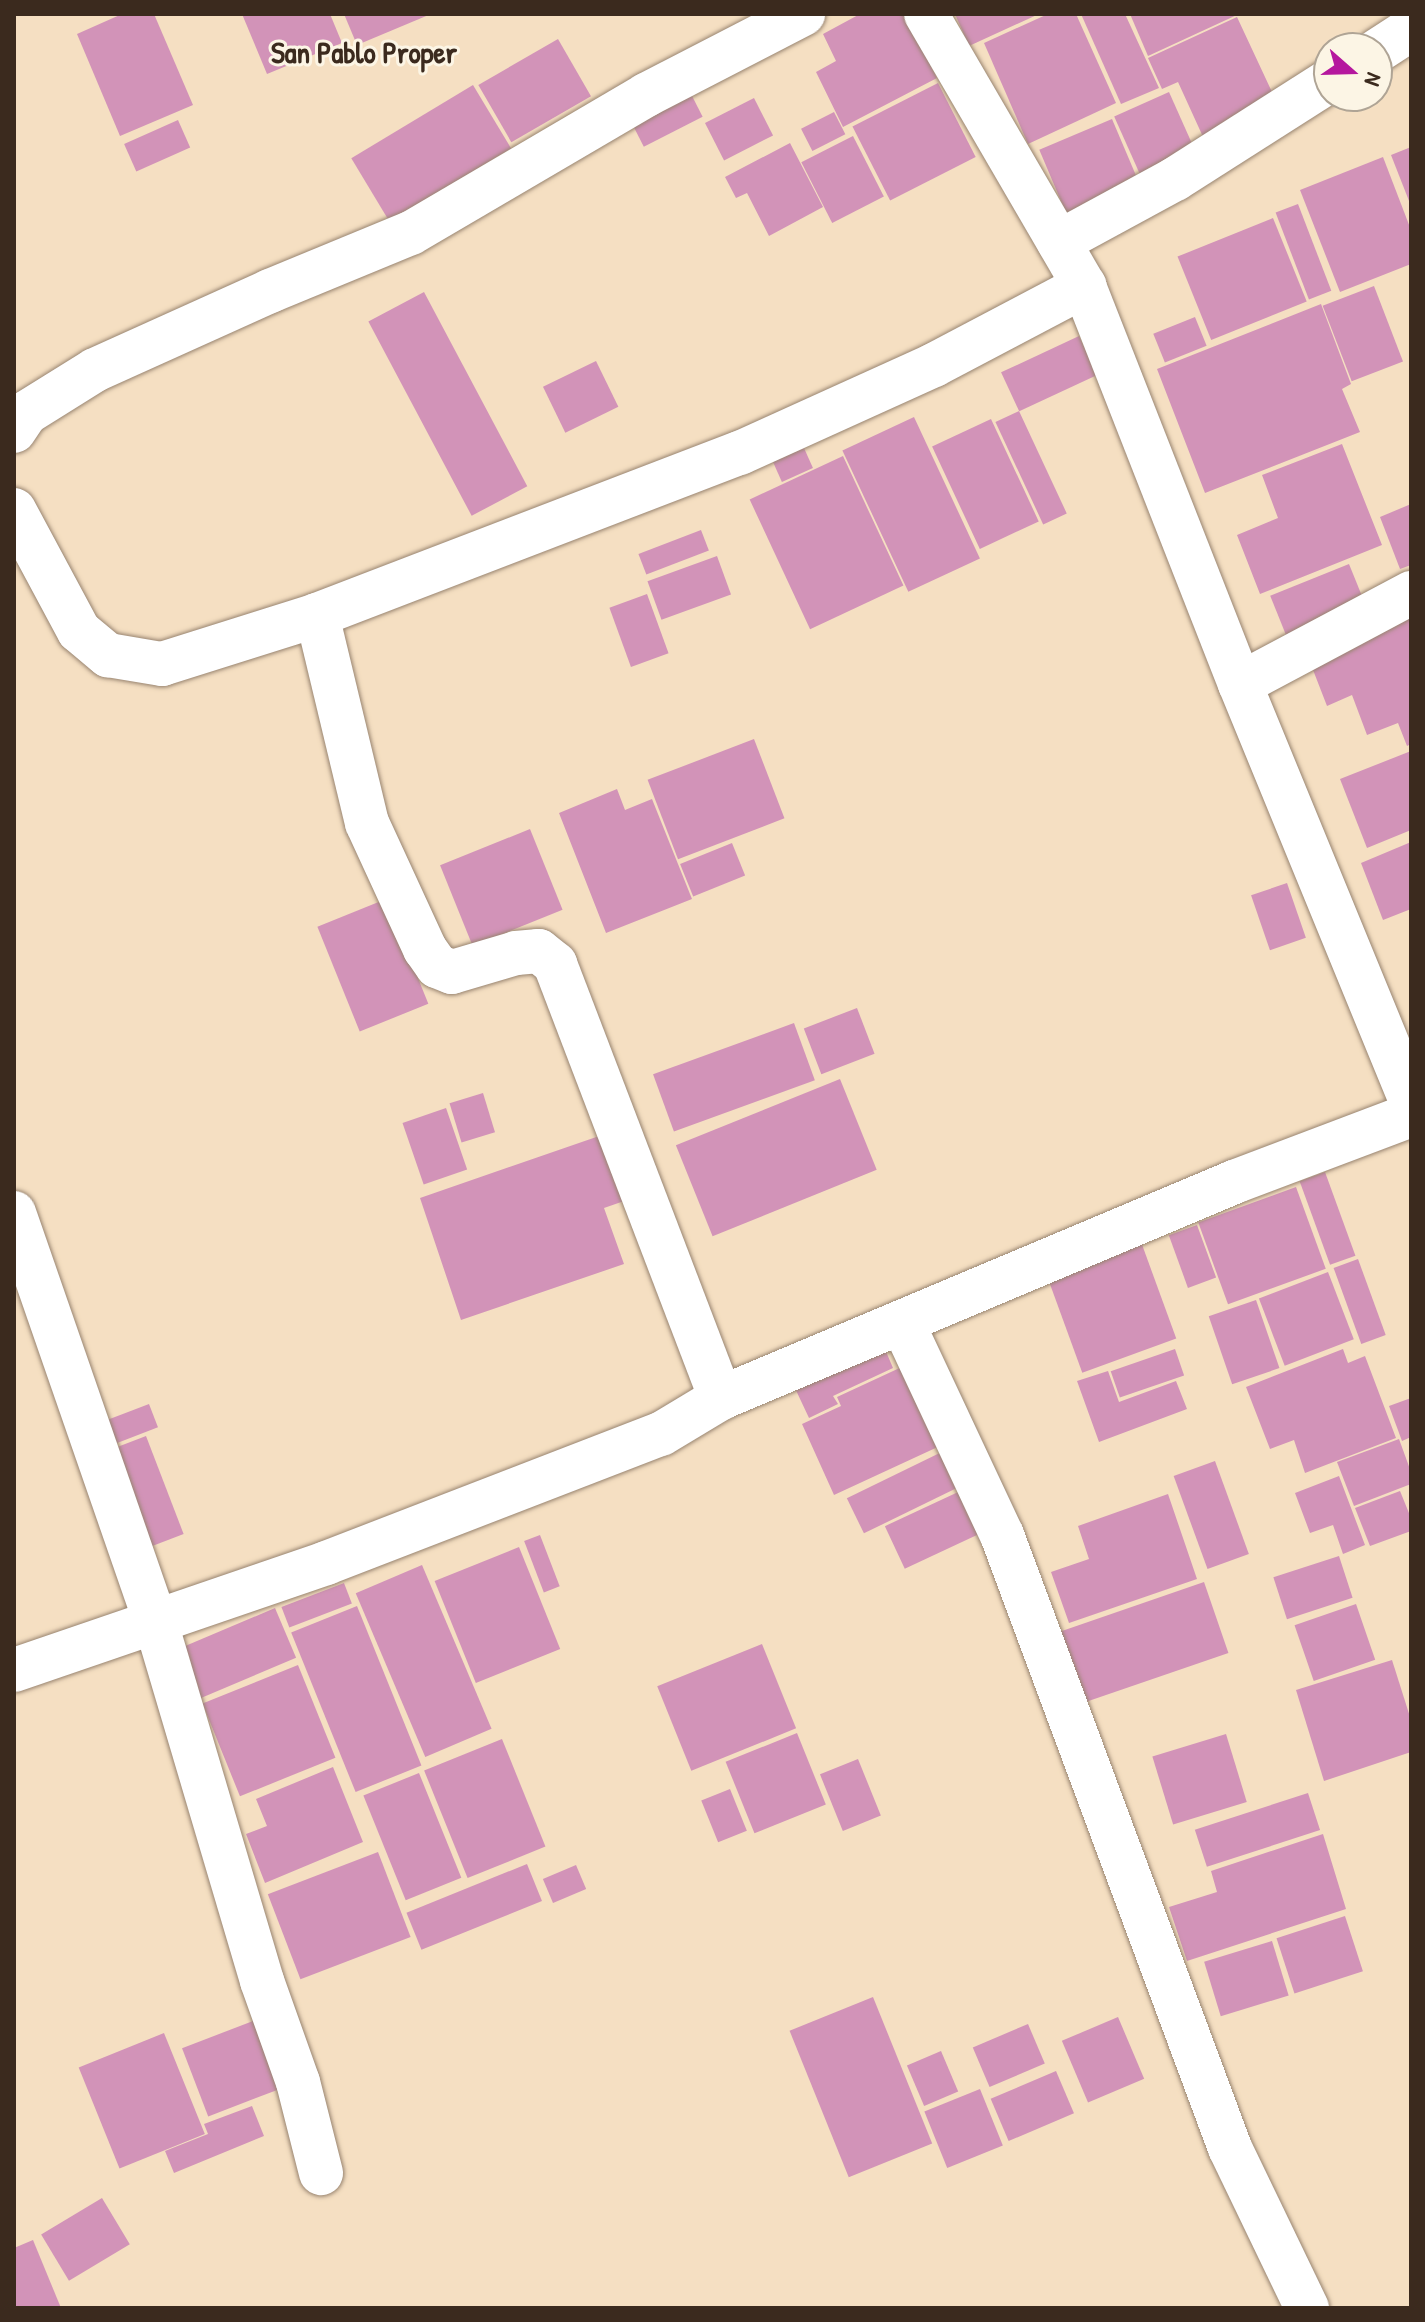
<!DOCTYPE html>
<html>
<head>
<meta charset="utf-8">
<style>
  body { margin:0 }
  #map { position:relative; width:1425px; height:2322px; overflow:hidden; background:#f5dfc2; font-family:"Patrick Hand",sans-serif }
  div>[style] { position:absolute }
  [style*='--x'] { left:calc(var(--x)*1px); top:calc(var(--y)*1px); width:calc(var(--w)*1px); rotate:calc(var(--a)*1deg) }
  .building>* { inset:0; background:#d293b8; transform-origin:0 0 }
  .roads { filter:drop-shadow(0 0 2px #988470) drop-shadow(0 0 2px #988470) }
  .minor>* { height:44px; margin:-22px; padding:0 22px; transform-origin:22px; border-radius:22px; background:#fff }
  span { translate:-50% -50%; white-space:nowrap; text-align:center; line-height:1.15; -webkit-text-stroke:6px #fcf5e5; paint-order:stroke }
  .quarter-label { font-size:30px; color:#3b2a1e; font-weight:700 }
  .frame { position:absolute; inset:0; border:16px solid #3b2a1e; pointer-events:none }
  .north { position:absolute; left:1313px; top:32px; width:80px; height:80px; box-sizing:border-box; background:#fcf5e5; border:2px solid #afa495; border-radius:50%; rotate:110deg; font-size:22px; font-weight:700; line-height:32px; text-align:center; color:#3b2a1e }
  .north::after { content:''; display:block; margin:auto; width:28px; height:36px; background:#b5179e; clip-path:polygon(50% 0,100% 100%,50% 72%,0 100%) }
</style>
</head>
<body>
<div id="map">
  <div class="building">
    <div style="clip-path:polygon(122px 14px,154px 14px,193px 105px,120px 136px,77px 34px)"></div>
    <div style="clip-path:polygon(242px 14px,330px 14px,342px 43px,267px 74px)"></div>
    <div style="clip-path:polygon(344px 14px,431px 14px,357px 45px)"></div>
    <div style="clip-path:polygon(860px 14px,904px 14px,937px 78px,843px 127px,816px 72px,836px 61px,823px 34px)"></div>
    <div style="clip-path:polygon(955px 14px,1039px 14px,969px 46px)"></div>
    <div style="clip-path:polygon(1048px 14px,1076px 14px,1116px 103px,1028px 144px,984px 43px)"></div>
    <div style="clip-path:polygon(1081px 14px,1125px 14px,1159px 88px,1121px 104px)"></div>
    <div style="clip-path:polygon(1130px 14px,1239px 14px,1148px 56px)"></div>
    <div style="clip-path:polygon(1237px 17px,1278px 105px,1204px 139px,1178px 82px,1162px 89px,1148px 58px)"></div>
    <div style="left:558px;top:39px;width:66px;height:92px;rotate:60deg"></div>
    <div style="left:938px;top:83px;width:83px;height:96px;rotate:63deg"></div>
    <div style="left:473px;top:85px;width:74px;height:142px;rotate:59deg"></div>
    <div style="left:689px;top:90px;width:30px;height:66px;rotate:63deg"></div>
    <div style="left:1169px;top:92px;width:77px;height:60px;rotate:66deg"></div>
    <div style="left:754px;top:98px;width:42px;height:55px;rotate:63deg"></div>
    <div style="left:834px;top:112px;width:25px;height:37px;rotate:63deg"></div>
    <div style="left:1112px;top:119px;width:75px;height:79px;rotate:67deg"></div>
    <div style="left:178px;top:120px;width:30px;height:59px;rotate:66deg"></div>
    <div style="left:853px;top:136px;width:68px;height:58px;rotate:63deg"></div>
    <div style="clip-path:polygon(790px 143px,823px 207px,769px 236px,747px 193px,736px 198px,725px 177px)"></div>
    <div style="clip-path:polygon(1411px 147px,1411px 206px,1391px 155px)"></div>
    <div style="clip-path:polygon(1383px 157px,1411px 230px,1411px 264px,1340px 292px,1300px 190px)"></div>
    <div style="left:1298px;top:204px;width:93px;height:24px;rotate:69deg"></div>
    <div style="left:1273px;top:218px;width:90px;height:103px;rotate:68deg"></div>
    <div style="left:1374px;top:286px;width:81px;height:55px;rotate:69deg"></div>
    <div style="left:424px;top:292px;width:220px;height:63px;rotate:62deg"></div>
    <div style="clip-path:polygon(1321px 304px,1351px 384px,1342px 389px,1360px 432px,1205px 493px,1157px 369px)"></div>
    <div style="left:1195px;top:317px;width:31px;height:45px;rotate:68deg"></div>
    <div style="left:1079px;top:336px;width:43px;height:86px;rotate:65deg"></div>
    <div style="left:596px;top:361px;width:51px;height:59px;rotate:64deg"></div>
    <div style="left:1019px;top:411px;width:113px;height:26px;rotate:65deg"></div>
    <div style="left:914px;top:417px;width:156px;height:79px;rotate:65deg"></div>
    <div style="left:991px;top:419px;width:113px;height:65px;rotate:65deg"></div>
    <div style="clip-path:polygon(1342px 444px,1382px 545px,1260px 594px,1237px 535px,1278px 518px,1262px 475px)"></div>
    <div style="left:804px;top:448px;width:22px;height:34px;rotate:66deg"></div>
    <div style="left:843px;top:456px;width:143px;height:103px;rotate:65deg"></div>
    <div style="clip-path:polygon(1411px 504px,1411px 565px,1400px 569px,1380px 517px)"></div>
    <div style="left:701px;top:530px;width:22px;height:67px;rotate:69deg"></div>
    <div style="left:717px;top:556px;width:41px;height:74px;rotate:70deg"></div>
    <div style="left:1349px;top:564px;width:43px;height:85px;rotate:68deg"></div>
    <div style="left:647px;top:594px;width:63px;height:40px;rotate:70deg"></div>
    <div style="clip-path:polygon(1409px 617px,1411px 744px,1407px 746px,1398px 723px,1367px 735px,1352px 695px,1327px 706px,1308px 657px)"></div>
    <div style="left:754px;top:739px;width:85px;height:114px;rotate:69deg"></div>
    <div style="clip-path:polygon(1411px 751px,1411px 830px,1367px 848px,1340px 779px)"></div>
    <div style="clip-path:polygon(617px 789px,625px 810px,652px 799px,692px 899px,606px 933px,559px 813px)"></div>
    <div style="left:530px;top:829px;width:87px;height:97px;rotate:68deg"></div>
    <div style="clip-path:polygon(1411px 842px,1411px 909px,1383px 920px,1361px 863px)"></div>
    <div style="left:732px;top:843px;width:35px;height:56px;rotate:68deg"></div>
    <div style="left:1287px;top:883px;width:58px;height:38px;rotate:71deg"></div>
    <div style="left:386px;top:899px;width:113px;height:74px;rotate:68deg"></div>
    <div style="left:857px;top:1008px;width:49px;height:57px;rotate:69deg"></div>
    <div style="left:794px;top:1023px;width:61px;height:150px;rotate:70deg"></div>
    <div style="left:840px;top:1079px;width:98px;height:177px;rotate:68deg"></div>
    <div style="left:483px;top:1093px;width:41px;height:35px;rotate:73deg"></div>
    <div style="left:446px;top:1108px;width:65px;height:46px;rotate:71deg"></div>
    <div style="clip-path:polygon(605px 1134px,627px 1200px,604px 1208px,624px 1264px,461px 1320px,420px 1198px)"></div>
    <div style="left:1325px;top:1172px;width:89px;height:27px;rotate:70deg"></div>
    <div style="left:1296px;top:1187px;width:87px;height:104px;rotate:70deg"></div>
    <div style="left:1197px;top:1225px;width:56px;height:30px;rotate:70deg"></div>
    <div style="left:1140px;top:1239px;width:106px;height:100px;rotate:70deg"></div>
    <div style="left:1358px;top:1259px;width:81px;height:26px;rotate:70deg"></div>
    <div style="left:1328px;top:1272px;width:72px;height:74px;rotate:69deg"></div>
    <div style="left:1256px;top:1300px;width:72px;height:50px;rotate:71deg"></div>
    <div style="clip-path:polygon(882px 1342px,893px 1368px,833px 1396px,838px 1404px,809px 1418px,793px 1384px)"></div>
    <div style="left:1175px;top:1349px;width:28px;height:68px;rotate:71deg"></div>
    <div style="clip-path:polygon(1343px 1349px,1348px 1363px,1365px 1356px,1396px 1438px,1305px 1473px,1294px 1440px,1270px 1449px,1246px 1387px)"></div>
    <div style="clip-path:polygon(919px 1359px,955px 1439px,834px 1495px,802px 1424px,841px 1406px,837px 1397px)"></div>
    <div style="clip-path:polygon(1108px 1371px,1119px 1402px,1176px 1381px,1187px 1409px,1099px 1442px,1077px 1381px)"></div>
    <div style="clip-path:polygon(1411px 1398px,1411px 1437px,1402px 1441px,1389px 1406px)"></div>
    <div style="left:149px;top:1404px;width:25px;height:54px;rotate:69deg"></div>
    <div style="left:146px;top:1436px;width:105px;height:44px;rotate:69deg"></div>
    <div style="clip-path:polygon(1399px 1439px,1411px 1472px,1411px 1484px,1354px 1506px,1337px 1462px)"></div>
    <div style="left:952px;top:1447px;width:39px;height:117px;rotate:64deg"></div>
    <div style="left:1215px;top:1461px;width:99px;height:44px;rotate:70deg"></div>
    <div style="clip-path:polygon(1339px 1476px,1365px 1545px,1343px 1554px,1333px 1525px,1310px 1533px,1295px 1493px)"></div>
    <div style="left:971px;top:1486px;width:47px;height:95px;rotate:65deg"></div>
    <div style="clip-path:polygon(1400px 1491px,1411px 1518px,1411px 1531px,1370px 1546px,1355px 1508px)"></div>
    <div style="clip-path:polygon(1168px 1494px,1197px 1579px,1069px 1623px,1051px 1572px,1089px 1559px,1078px 1526px)"></div>
    <div style="left:540px;top:1535px;width:55px;height:17px;rotate:69deg"></div>
    <div style="left:519px;top:1547px;width:110px;height:91px;rotate:68deg"></div>
    <div style="left:1339px;top:1556px;width:44px;height:69px;rotate:72deg"></div>
    <div style="left:422px;top:1565px;width:178px;height:72px;rotate:67deg"></div>
    <div style="left:1204px;top:1582px;width:75px;height:151px;rotate:71deg"></div>
    <div style="left:344px;top:1583px;width:22px;height:67px;rotate:69deg"></div>
    <div style="left:1356px;top:1604px;width:59px;height:65px;rotate:71deg"></div>
    <div style="left:357px;top:1606px;width:172px;height:71px;rotate:68deg"></div>
    <div style="left:275px;top:1608px;width:54px;height:111px;rotate:67deg"></div>
    <div style="left:762px;top:1644px;width:91px;height:113px;rotate:68deg"></div>
    <div style="clip-path:polygon(1392px 1660px,1411px 1720px,1411px 1752px,1324px 1781px,1296px 1690px)"></div>
    <div style="left:298px;top:1665px;width:100px;height:103px;rotate:68deg"></div>
    <div style="left:797px;top:1733px;width:77px;height:77px;rotate:68deg"></div>
    <div style="left:1226px;top:1734px;width:71px;height:77px;rotate:73deg"></div>
    <div style="left:502px;top:1739px;width:116px;height:84px;rotate:68deg"></div>
    <div style="left:858px;top:1759px;width:61px;height:41px;rotate:68deg"></div>
    <div style="clip-path:polygon(333px 1767px,363px 1842px,265px 1883px,246px 1834px,267px 1826px,256px 1799px)"></div>
    <div style="left:419px;top:1773px;width:113px;height:60px;rotate:68deg"></div>
    <div style="left:730px;top:1789px;width:45px;height:31px;rotate:68deg"></div>
    <div style="left:1308px;top:1793px;width:39px;height:119px;rotate:72deg"></div>
    <div style="clip-path:polygon(1323px 1834px,1346px 1909px,1187px 1961px,1169px 1907px,1217px 1892px,1211px 1871px)"></div>
    <div style="left:378px;top:1852px;width:91px;height:118px;rotate:69deg"></div>
    <div style="left:527px;top:1864px;width:40px;height:130px;rotate:68deg"></div>
    <div style="left:576px;top:1865px;width:26px;height:36px;rotate:67deg"></div>
    <div style="left:1345px;top:1916px;width:58px;height:72px;rotate:72deg"></div>
    <div style="left:1272px;top:1941px;width:57px;height:71px;rotate:73deg"></div>
    <div style="left:873px;top:1997px;width:158px;height:90px;rotate:68deg"></div>
    <div style="left:1118px;top:2017px;width:67px;height:61px;rotate:67deg"></div>
    <div style="left:253px;top:2021px;width:73px;height:76px;rotate:69deg"></div>
    <div style="left:1028px;top:2024px;width:43px;height:60px;rotate:67deg"></div>
    <div style="left:164px;top:2033px;width:109px;height:92px;rotate:68deg"></div>
    <div style="left:941px;top:2051px;width:44px;height:37px;rotate:67deg"></div>
    <div style="left:1056px;top:2071px;width:46px;height:71px;rotate:67deg"></div>
    <div style="left:980px;top:2089px;width:61px;height:60px;rotate:68deg"></div>
    <div style="clip-path:polygon(252px 2106px,264px 2136px,174px 2173px,165px 2151px,208px 2134px,204px 2124px)"></div>
    <div style="left:102px;top:2198px;width:54px;height:71px;rotate:59deg"></div>
    <div style="clip-path:polygon(33px 2240px,61px 2308px,14px 2308px,14px 2248px)"></div>
  </div>
  <div class="roads">
    <div class="minor">
      <div style="--x:926;--y:14;--w:315;--a:59.8"></div>
      <div style="--x:1084;--y:286;--w:427;--a:68.6"></div>
      <div style="--x:1240;--y:684;--w:451;--a:67.7"></div>
      <div style="--x:1377;--y:51;--w:40;--a:-32.9"></div>
      <div style="--x:1059;--y:242;--w:132;--a:-28.5"></div>
      <div style="--x:1175;--y:179;--w:183;--a:-32.5"></div>
      <div style="--x:14;--y:431;--w:22;--a:-56"></div>
      <div style="--x:26;--y:413;--w:81;--a:-31.9"></div>
      <div style="--x:95;--y:370;--w:192;--a:-24.3"></div>
      <div style="--x:270;--y:291;--w:152;--a:-22.4"></div>
      <div style="--x:411;--y:233;--w:273;--a:-30.4"></div>
      <div style="--x:646;--y:95;--w:177;--a:-27.3"></div>
      <div style="--x:14;--y:510;--w:137;--a:61.8"></div>
      <div style="--x:79;--y:631;--w:38;--a:40"></div>
      <div style="--x:108;--y:655;--w:55;--a:9.5"></div>
      <div style="--x:162;--y:664;--w:163;--a:-17.5"></div>
      <div style="--x:317;--y:615;--w:453;--a:-21"></div>
      <div style="--x:740;--y:453;--w:213;--a:-24.4"></div>
      <div style="--x:934;--y:365;--w:170;--a:-27.8"></div>
      <div style="--x:317;--y:615;--w:214;--a:76.5"></div>
      <div style="--x:367;--y:823;--w:139;--a:65.3"></div>
      <div style="--x:425;--y:949;--w:21;--a:55"></div>
      <div style="--x:437;--y:966;--w:16;--a:22"></div>
      <div style="--x:452;--y:972;--w:67;--a:-16.5"></div>
      <div style="--x:516;--y:953;--w:23;--a:-5"></div>
      <div style="--x:539;--y:951;--w:21;--a:39"></div>
      <div style="--x:555;--y:964;--w:465;--a:69.1"></div>
      <div style="--x:1240;--y:684;--w:194;--a:-28"></div>
      <div style="--x:14;--y:1213;--w:434;--a:70.9"></div>
      <div style="--x:156;--y:1623;--w:373;--a:73.5"></div>
      <div style="--x:262;--y:1981;--w:107;--a:70.4"></div>
      <div style="--x:298;--y:2082;--w:94;--a:75.8"></div>
      <div style="--x:903;--y:1324;--w:233;--a:64.9"></div>
      <div style="--x:1002;--y:1535;--w:654;--a:69.6"></div>
      <div style="--x:1230;--y:2148;--w:178;--a:64.3"></div>
      <div style="--x:14;--y:1670;--w:330;--a:-18.9"></div>
      <div style="--x:326;--y:1563;--w:359;--a:-21.1"></div>
      <div style="--x:661;--y:1434;--w:70;--a:-31"></div>
      <div style="--x:721;--y:1398;--w:557;--a:-22.83"></div>
      <div style="--x:1234;--y:1182;--w:189;--a:-20.7"></div>
    </div>
  </div>
  <div class="quarter-label">
    <span style="left:364px;top:52px">San Pablo Proper</span>
  </div>
  <div class="frame"></div>
  <div class="north">N</div>
</div>
</body>
</html>
